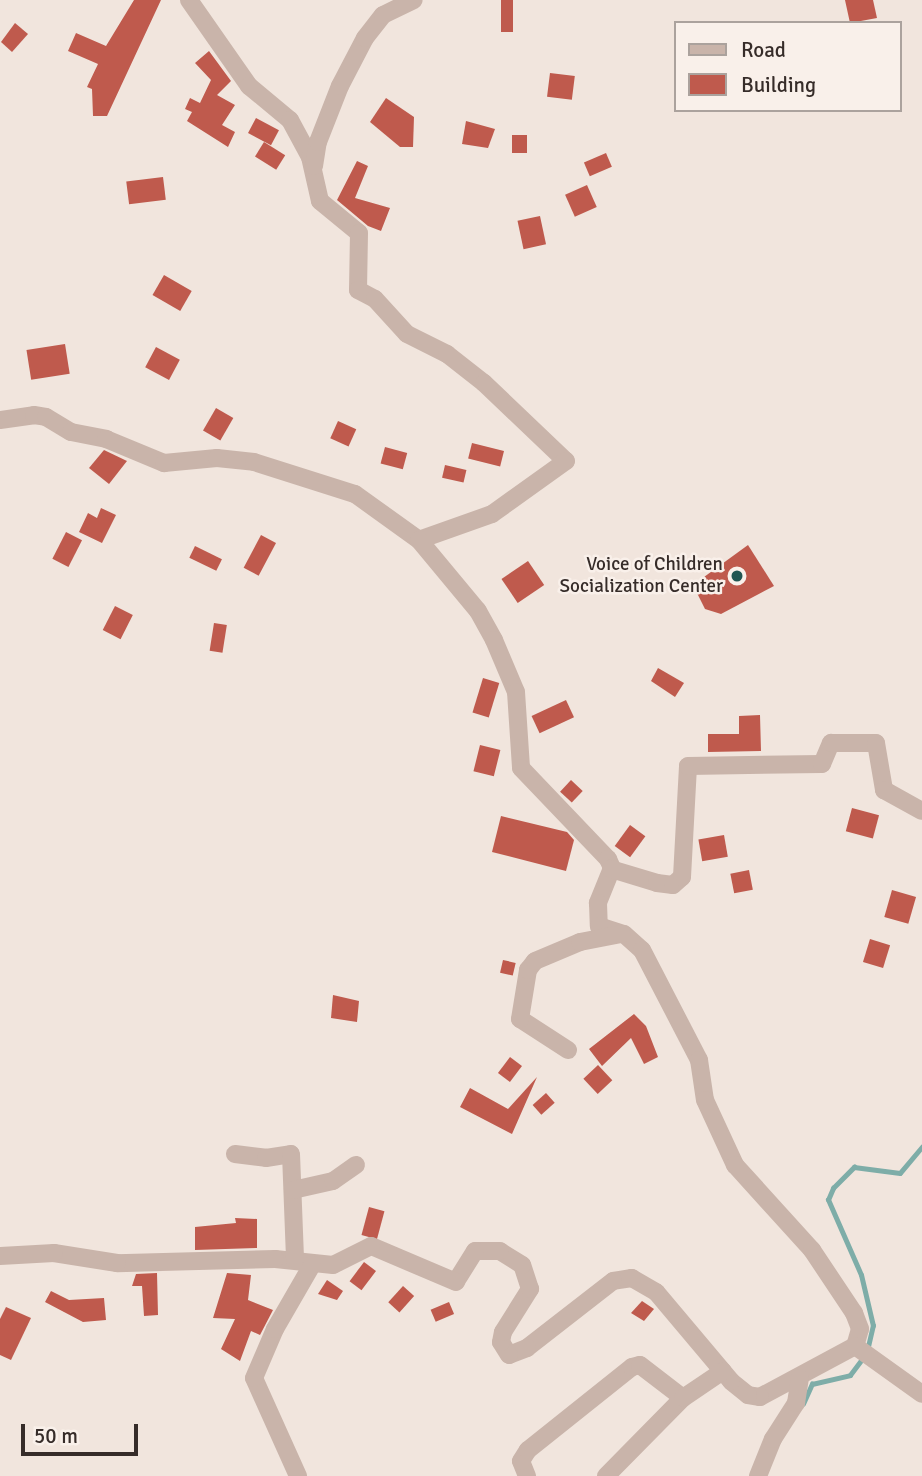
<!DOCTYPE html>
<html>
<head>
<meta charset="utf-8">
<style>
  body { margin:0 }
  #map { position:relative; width:922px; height:1476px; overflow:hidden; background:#f1e5dd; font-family:Signika,sans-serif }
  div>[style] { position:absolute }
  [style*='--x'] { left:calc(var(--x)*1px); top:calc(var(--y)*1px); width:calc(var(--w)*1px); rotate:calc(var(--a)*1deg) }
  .stream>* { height:4.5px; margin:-2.25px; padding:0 2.25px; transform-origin:2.25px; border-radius:2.25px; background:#7eada8 }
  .building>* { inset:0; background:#bf5a4d; transform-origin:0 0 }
  .minor>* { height:18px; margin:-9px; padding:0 9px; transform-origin:9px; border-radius:9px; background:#c9b4aa }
  .dots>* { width:19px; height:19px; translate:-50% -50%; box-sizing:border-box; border:4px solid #f9f0ea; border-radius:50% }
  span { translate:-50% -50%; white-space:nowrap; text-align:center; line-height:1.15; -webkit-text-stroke:5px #f9f0ea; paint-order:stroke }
  .poi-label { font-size:19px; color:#362c29 }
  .right { translate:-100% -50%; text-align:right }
  .legend { position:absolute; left:674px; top:21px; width:228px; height:91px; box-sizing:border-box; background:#f9f0ea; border:2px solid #aba29d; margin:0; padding:9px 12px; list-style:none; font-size:21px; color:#362c29 }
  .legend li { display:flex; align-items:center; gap:14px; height:35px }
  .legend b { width:35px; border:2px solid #aba29d }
  .scale { position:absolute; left:21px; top:1424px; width:117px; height:32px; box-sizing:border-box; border:4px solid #362c29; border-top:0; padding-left:9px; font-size:21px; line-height:24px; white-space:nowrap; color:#362c29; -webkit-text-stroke:5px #f9f0ea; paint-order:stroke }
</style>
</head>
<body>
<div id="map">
  <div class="stream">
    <div style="--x:867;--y:1351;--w:26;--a:-77"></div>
    <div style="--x:873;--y:1326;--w:52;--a:-103.2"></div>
    <div style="--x:861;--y:1275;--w:82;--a:-113.7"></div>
    <div style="--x:828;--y:1200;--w:13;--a:-67"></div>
    <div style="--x:833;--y:1188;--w:30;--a:-45"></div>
    <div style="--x:854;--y:1167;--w:46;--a:7.4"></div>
    <div style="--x:900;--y:1173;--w:34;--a:-50"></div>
    <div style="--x:803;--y:1404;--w:22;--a:-66"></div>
    <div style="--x:812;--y:1384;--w:39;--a:-13"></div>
    <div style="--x:850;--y:1375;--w:21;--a:-53"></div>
  </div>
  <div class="building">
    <div style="clip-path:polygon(134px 0,161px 0,107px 116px,93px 116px,92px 89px,87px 87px,98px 64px,68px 51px,76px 33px,106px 46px)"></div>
    <div style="left:501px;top:0;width:12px;height:32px"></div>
    <div style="clip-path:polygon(845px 0,873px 0,877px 18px,850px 23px)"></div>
    <div style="clip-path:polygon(15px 23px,28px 34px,12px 52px,1px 42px)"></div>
    <div style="clip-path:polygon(209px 51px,231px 81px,217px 95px,235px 105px,222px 125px,235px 132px,228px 147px,187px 121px,192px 112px,185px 109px,190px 98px,200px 103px,211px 80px,195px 63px)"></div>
    <div style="left:550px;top:73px;width:25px;height:24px;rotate:7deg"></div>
    <div style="clip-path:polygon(386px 98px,414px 117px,413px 147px,400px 147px,370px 122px)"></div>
    <div style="left:256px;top:118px;width:26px;height:17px;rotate:28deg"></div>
    <div style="clip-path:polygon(466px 121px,495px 129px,488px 148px,462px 144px)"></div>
    <div style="left:512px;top:135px;width:15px;height:18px"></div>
    <div style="left:264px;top:142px;width:25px;height:17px;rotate:32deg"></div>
    <div style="left:606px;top:153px;width:15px;height:24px;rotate:67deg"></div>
    <div style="clip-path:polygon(357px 161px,368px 166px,355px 198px,390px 208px,381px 231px,368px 226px,337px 200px)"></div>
    <div style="left:163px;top:177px;width:23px;height:37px;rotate:83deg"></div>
    <div style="left:587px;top:185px;width:24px;height:24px;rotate:66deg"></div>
    <div style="left:540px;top:216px;width:29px;height:23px;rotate:78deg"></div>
    <div style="left:164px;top:275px;width:32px;height:23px;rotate:30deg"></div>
    <div style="left:65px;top:344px;width:30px;height:39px;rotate:81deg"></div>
    <div style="left:156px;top:347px;width:27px;height:23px;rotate:28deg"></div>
    <div style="left:216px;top:408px;width:20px;height:26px;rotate:30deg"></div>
    <div style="left:338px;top:421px;width:20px;height:19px;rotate:24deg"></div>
    <div style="left:472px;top:443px;width:33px;height:16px;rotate:14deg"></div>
    <div style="left:385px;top:447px;width:23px;height:17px;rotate:15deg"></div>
    <div style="clip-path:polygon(104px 450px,127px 461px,109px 484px,89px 468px)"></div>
    <div style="left:445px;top:465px;width:22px;height:13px;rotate:13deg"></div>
    <div style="clip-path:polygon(101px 508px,116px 515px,102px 543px,79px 532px,88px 513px,97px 518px)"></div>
    <div style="left:66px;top:532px;width:18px;height:30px;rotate:27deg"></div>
    <div style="left:261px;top:535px;width:17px;height:37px;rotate:28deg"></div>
    <div style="clip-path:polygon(748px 545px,774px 586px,721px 614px,705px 609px,693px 585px)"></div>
    <div style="left:195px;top:546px;width:30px;height:13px;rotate:26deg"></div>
    <div style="left:528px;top:561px;width:29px;height:32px;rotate:56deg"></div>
    <div style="left:115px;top:606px;width:20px;height:27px;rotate:27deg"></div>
    <div style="left:214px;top:623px;width:13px;height:28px;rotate:9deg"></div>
    <div style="clip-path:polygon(658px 668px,684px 683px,675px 697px,651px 681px)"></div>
    <div style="left:483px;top:678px;width:17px;height:36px;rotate:17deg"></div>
    <div style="left:566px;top:700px;width:19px;height:38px;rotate:65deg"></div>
    <div style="clip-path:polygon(760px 715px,761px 751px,708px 752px,708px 734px,739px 734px,739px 716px)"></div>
    <div style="left:480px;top:745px;width:21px;height:27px;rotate:14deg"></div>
    <div style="left:571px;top:780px;width:16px;height:16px;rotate:43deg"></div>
    <div style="left:852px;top:808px;width:28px;height:24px;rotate:15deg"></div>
    <div style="clip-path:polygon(501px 816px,567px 832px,574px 840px,566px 871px,492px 852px)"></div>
    <div style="left:630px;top:825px;width:19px;height:26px;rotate:36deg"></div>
    <div style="left:724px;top:835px;width:22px;height:26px;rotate:80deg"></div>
    <div style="left:749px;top:870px;width:20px;height:19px;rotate:79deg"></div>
    <div style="left:892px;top:890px;width:25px;height:28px;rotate:16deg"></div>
    <div style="left:870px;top:939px;width:21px;height:24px;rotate:17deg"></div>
    <div style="left:503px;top:960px;width:13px;height:13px;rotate:13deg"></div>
    <div style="clip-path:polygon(333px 995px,359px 1001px,357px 1022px,331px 1018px)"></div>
    <div style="clip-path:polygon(634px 1014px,646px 1026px,658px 1057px,644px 1064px,631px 1038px,602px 1066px,589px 1049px)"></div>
    <div style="left:510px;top:1057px;width:15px;height:20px;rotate:37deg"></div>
    <div style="left:598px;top:1065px;width:21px;height:20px;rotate:47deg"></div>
    <div style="clip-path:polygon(537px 1077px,512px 1134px,460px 1107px,470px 1088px,508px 1109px)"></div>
    <div style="left:546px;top:1093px;width:13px;height:18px;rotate:48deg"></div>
    <div style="left:369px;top:1207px;width:16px;height:29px;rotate:15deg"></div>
    <div style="clip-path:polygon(235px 1218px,257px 1219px,257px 1248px,195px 1250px,195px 1227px,236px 1223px)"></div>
    <div style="left:364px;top:1262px;width:15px;height:24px;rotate:37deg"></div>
    <div style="clip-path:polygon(157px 1273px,158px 1315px,144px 1316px,142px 1286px,132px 1286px,136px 1274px)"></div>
    <div style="clip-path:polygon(227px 1273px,251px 1275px,248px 1300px,273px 1310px,260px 1335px,251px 1331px,240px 1361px,221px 1349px,235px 1319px,213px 1318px)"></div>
    <div style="clip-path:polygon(327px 1280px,343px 1291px,337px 1300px,318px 1294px)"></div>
    <div style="left:403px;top:1286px;width:15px;height:22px;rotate:42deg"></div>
    <div style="clip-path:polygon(51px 1291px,69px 1300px,104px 1298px,106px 1320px,83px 1322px,45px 1302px)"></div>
    <div style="clip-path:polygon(642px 1301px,654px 1309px,644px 1321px,631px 1313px)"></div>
    <div style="left:449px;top:1302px;width:13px;height:20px;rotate:67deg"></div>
    <div style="clip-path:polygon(6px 1307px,31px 1318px,11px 1360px,0 1355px,0 1319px)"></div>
  </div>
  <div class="minor">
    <div style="--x:189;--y:0;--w:105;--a:55.1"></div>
    <div style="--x:249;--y:86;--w:53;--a:39.7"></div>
    <div style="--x:290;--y:120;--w:42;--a:61.6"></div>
    <div style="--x:310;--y:157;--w:45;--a:77.2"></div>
    <div style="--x:320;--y:201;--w:50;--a:39.4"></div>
    <div style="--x:359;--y:233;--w:57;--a:91"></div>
    <div style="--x:358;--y:290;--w:19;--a:28"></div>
    <div style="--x:375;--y:299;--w:47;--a:47.6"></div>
    <div style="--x:407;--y:334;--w:45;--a:26.6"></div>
    <div style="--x:447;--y:354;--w:47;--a:38.1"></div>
    <div style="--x:484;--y:383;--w:113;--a:43.6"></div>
    <div style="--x:566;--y:461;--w:91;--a:144.4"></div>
    <div style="--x:492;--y:514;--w:77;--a:160.4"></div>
    <div style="--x:314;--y:166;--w:24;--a:-81"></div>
    <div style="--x:318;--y:142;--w:60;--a:-68.6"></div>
    <div style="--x:340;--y:86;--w:54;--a:-62.5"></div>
    <div style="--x:365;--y:38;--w:29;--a:-52"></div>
    <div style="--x:383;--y:15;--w:34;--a:-26"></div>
    <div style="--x:0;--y:420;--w:34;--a:-8"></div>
    <div style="--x:34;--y:415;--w:12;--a:9"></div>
    <div style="--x:46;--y:417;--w:29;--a:31"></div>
    <div style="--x:71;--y:432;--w:36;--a:11"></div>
    <div style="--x:106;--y:439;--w:63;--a:22.5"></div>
    <div style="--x:164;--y:463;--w:53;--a:-5.4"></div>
    <div style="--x:217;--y:458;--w:37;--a:6"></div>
    <div style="--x:254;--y:462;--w:106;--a:17.6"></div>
    <div style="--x:355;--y:494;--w:79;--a:35.7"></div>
    <div style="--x:419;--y:540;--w:92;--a:50.3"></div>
    <div style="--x:478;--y:611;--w:33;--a:61"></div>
    <div style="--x:494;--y:640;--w:56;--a:67.1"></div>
    <div style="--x:516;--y:692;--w:76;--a:86.2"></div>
    <div style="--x:521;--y:768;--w:126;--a:46.3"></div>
    <div style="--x:608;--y:859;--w:10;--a:66"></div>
    <div style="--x:612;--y:868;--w:38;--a:112"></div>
    <div style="--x:598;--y:903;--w:23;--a:88"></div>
    <div style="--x:599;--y:926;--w:26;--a:18"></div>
    <div style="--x:624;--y:934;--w:24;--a:42"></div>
    <div style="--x:642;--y:950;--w:124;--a:62.6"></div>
    <div style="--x:699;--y:1060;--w:40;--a:81.5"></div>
    <div style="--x:705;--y:1100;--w:72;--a:65.2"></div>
    <div style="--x:735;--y:1165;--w:115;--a:47.8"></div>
    <div style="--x:812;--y:1250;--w:76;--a:56.3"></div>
    <div style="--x:854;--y:1313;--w:17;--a:69"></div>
    <div style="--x:860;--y:1329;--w:18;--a:106"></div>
    <div style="--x:855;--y:1346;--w:108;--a:151.8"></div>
    <div style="--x:760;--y:1397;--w:12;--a:-171"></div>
    <div style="--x:748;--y:1395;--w:22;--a:-141"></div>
    <div style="--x:731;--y:1381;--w:116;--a:-130.1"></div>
    <div style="--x:656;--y:1292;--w:28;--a:-150"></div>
    <div style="--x:632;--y:1278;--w:19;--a:171"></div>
    <div style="--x:613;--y:1281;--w:109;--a:142.1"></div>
    <div style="--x:527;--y:1348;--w:19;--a:159"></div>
    <div style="--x:509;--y:1355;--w:15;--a:-122"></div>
    <div style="--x:501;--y:1342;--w:10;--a:-79"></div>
    <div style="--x:503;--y:1332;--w:51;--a:-57.9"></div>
    <div style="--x:530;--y:1289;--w:25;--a:-108"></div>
    <div style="--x:522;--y:1265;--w:26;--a:-148"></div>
    <div style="--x:500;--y:1251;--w:25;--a:180"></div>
    <div style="--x:475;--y:1251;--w:36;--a:122"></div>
    <div style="--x:456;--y:1282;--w:92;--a:-157"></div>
    <div style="--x:371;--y:1246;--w:42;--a:153.4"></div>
    <div style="--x:333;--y:1265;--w:58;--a:-174.1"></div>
    <div style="--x:275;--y:1259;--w:158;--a:178.5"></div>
    <div style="--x:117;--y:1263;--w:64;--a:-171"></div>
    <div style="--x:54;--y:1253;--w:54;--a:176.8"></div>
    <div style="--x:611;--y:869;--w:48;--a:16.9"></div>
    <div style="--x:657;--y:883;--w:16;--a:7"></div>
    <div style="--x:673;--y:885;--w:12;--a:-42"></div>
    <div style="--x:682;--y:877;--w:111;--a:-86.9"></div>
    <div style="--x:688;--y:766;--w:134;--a:-0.9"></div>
    <div style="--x:822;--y:764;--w:23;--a:-67"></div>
    <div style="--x:831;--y:743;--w:45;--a:0"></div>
    <div style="--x:876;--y:743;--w:48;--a:80.3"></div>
    <div style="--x:884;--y:790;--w:43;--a:28.9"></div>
    <div style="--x:568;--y:1050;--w:57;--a:-147.1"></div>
    <div style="--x:520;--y:1019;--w:50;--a:-80.7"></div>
    <div style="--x:528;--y:970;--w:11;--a:-52"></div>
    <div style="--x:535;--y:961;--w:49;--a:-22.9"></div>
    <div style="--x:580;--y:942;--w:42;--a:-11"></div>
    <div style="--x:235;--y:1154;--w:31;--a:7"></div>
    <div style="--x:266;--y:1158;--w:25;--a:-9"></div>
    <div style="--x:291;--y:1154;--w:106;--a:87.8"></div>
    <div style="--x:293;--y:1190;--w:41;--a:-12.7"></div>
    <div style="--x:333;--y:1181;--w:28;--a:-35"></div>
    <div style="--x:855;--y:1346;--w:82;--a:35.6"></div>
    <div style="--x:298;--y:1476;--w:107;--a:-114.2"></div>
    <div style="--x:254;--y:1378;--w:53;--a:-66.8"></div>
    <div style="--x:275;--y:1329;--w:74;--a:-60"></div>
    <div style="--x:527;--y:1476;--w:16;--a:-112"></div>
    <div style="--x:521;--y:1461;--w:13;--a:-58"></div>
    <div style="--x:528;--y:1450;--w:133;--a:-38.6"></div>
    <div style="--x:632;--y:1367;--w:8;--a:-14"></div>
    <div style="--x:640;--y:1365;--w:54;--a:37.5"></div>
    <div style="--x:606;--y:1476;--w:110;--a:-45.4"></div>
    <div style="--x:683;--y:1398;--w:48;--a:-34"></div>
    <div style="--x:758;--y:1476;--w:40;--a:-68"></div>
    <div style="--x:773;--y:1439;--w:43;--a:-57.4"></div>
    <div style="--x:796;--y:1403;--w:25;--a:-81"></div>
  </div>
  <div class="dots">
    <div style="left:737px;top:576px;background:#215652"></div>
  </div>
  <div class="poi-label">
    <span class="right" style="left:723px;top:576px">Voice of Children<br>Socialization Center</span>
  </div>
  <ul class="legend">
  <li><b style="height:9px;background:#c9b4aa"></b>Road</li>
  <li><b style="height:19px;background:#bf5a4d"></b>Building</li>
  </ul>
  <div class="scale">50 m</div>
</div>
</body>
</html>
